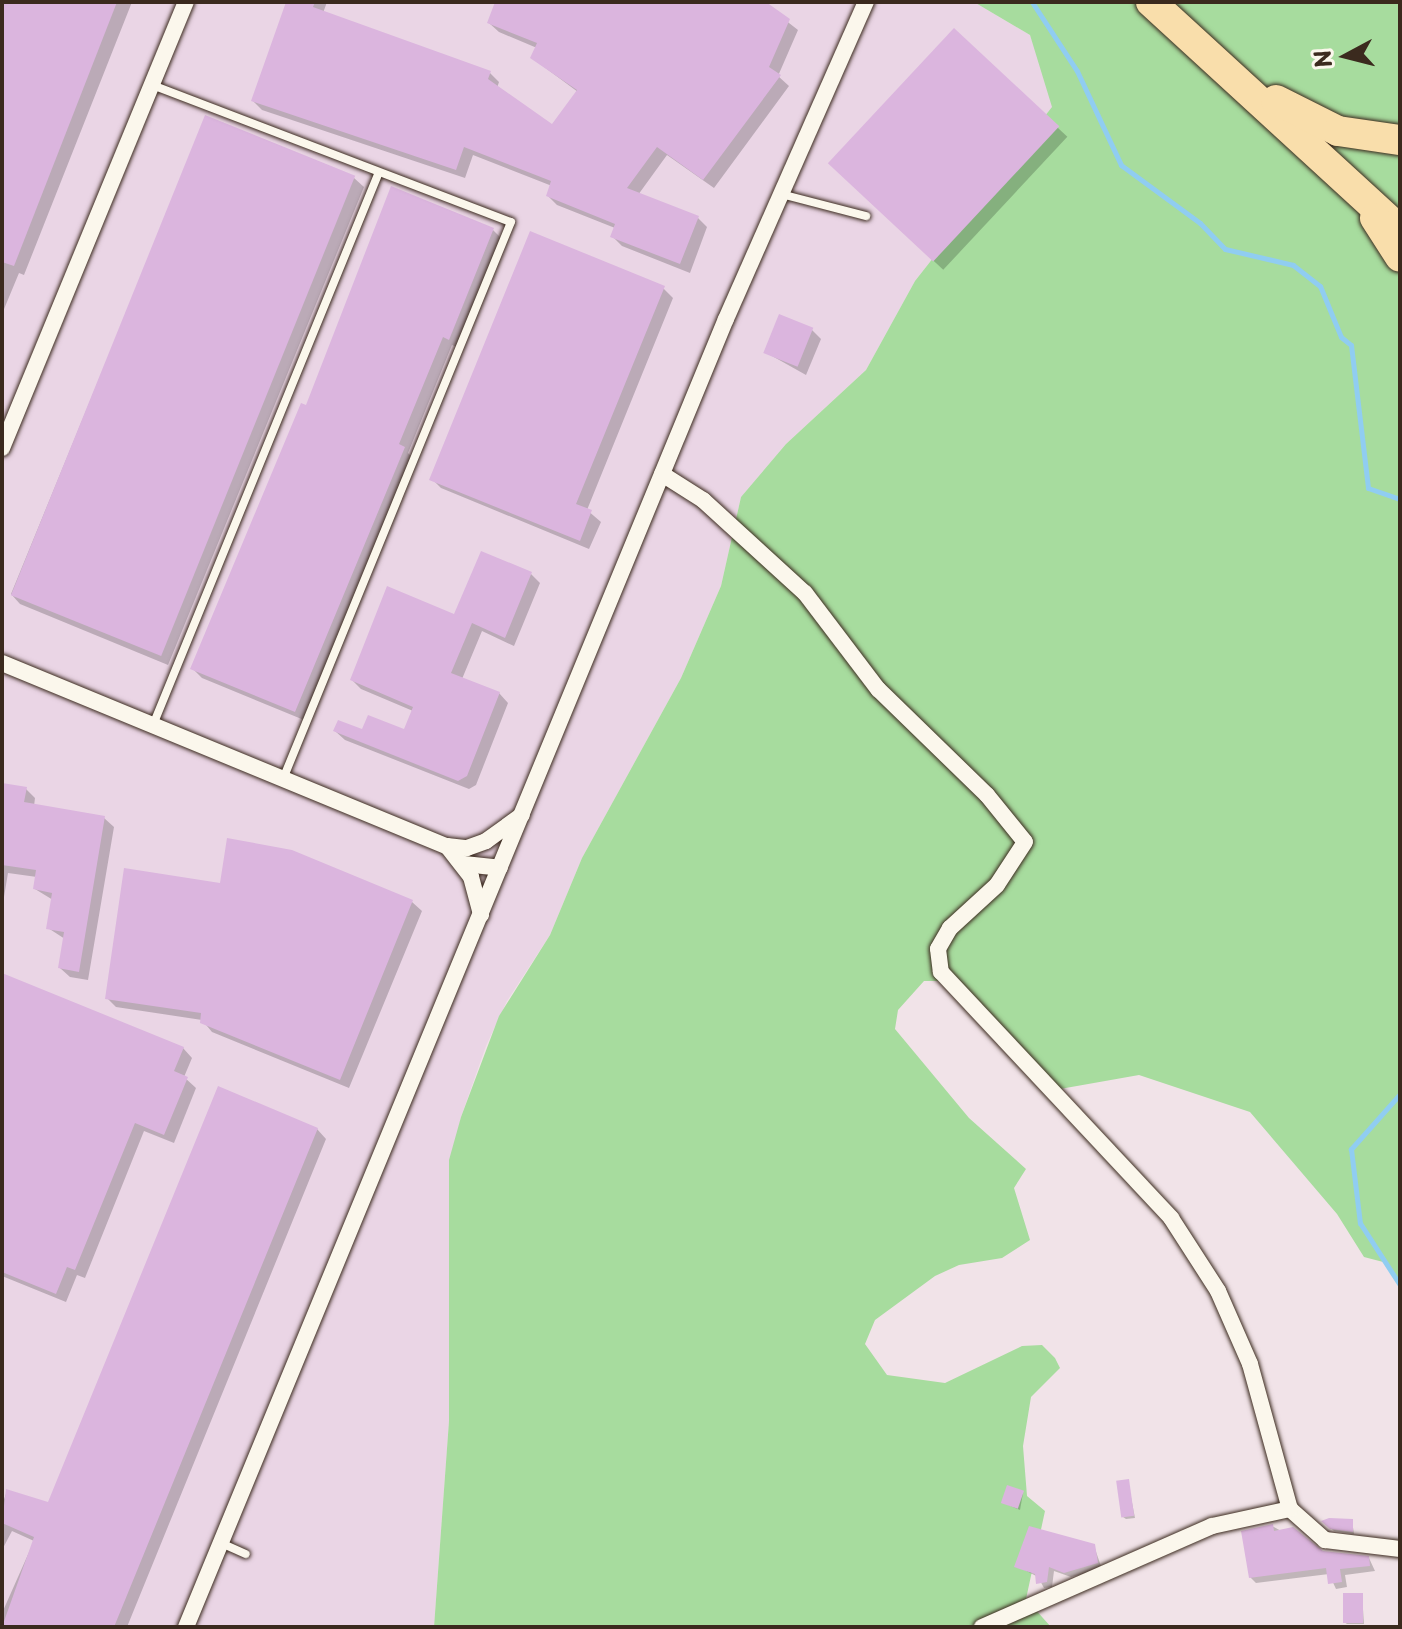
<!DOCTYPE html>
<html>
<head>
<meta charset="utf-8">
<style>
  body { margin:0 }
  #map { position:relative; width:1402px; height:1629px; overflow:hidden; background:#f1e3e8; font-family:"Playpen Sans",sans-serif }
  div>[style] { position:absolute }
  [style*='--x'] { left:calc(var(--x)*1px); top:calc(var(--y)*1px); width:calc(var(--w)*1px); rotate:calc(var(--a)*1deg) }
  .built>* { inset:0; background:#ead5e5 }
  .green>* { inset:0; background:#a7dc9e }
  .shadow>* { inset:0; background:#0003; transform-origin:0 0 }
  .stream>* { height:5px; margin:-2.5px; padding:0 2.5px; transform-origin:2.5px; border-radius:2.5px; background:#90cdf1 }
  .building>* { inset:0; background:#dbb5de; transform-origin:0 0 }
  .roads { filter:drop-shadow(0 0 2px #3b2a1e) drop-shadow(0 0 2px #3b2a1e) }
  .service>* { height:8px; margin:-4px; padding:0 4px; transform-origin:4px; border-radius:4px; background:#fbf7ec }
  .minor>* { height:16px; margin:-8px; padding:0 8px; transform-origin:8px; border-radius:8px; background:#fbf7ec }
  .motorway>* { height:30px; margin:-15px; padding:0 15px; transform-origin:15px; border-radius:15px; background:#f9deab }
  span { translate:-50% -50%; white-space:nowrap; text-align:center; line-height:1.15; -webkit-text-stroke:7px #fbf7ec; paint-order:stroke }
  .frame { position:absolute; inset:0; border:4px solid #3b2a1e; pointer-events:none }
  .north { position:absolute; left:1306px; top:16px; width:80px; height:80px; -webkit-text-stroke:6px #fbf7ec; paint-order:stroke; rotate:263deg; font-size:22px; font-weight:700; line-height:32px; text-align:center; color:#3b2a1e }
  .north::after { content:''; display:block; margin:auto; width:28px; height:36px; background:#3b2a1e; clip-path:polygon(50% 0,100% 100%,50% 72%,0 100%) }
</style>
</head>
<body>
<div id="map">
  <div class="built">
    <div style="clip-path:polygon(2px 2px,974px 2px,1030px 35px,1047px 80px,1053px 107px,915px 281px,866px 370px,786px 444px,741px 497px,721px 586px,681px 678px,582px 858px,550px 935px,507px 1001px,486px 1046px,461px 1117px,449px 1172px,449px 1421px,434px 1627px,2px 1627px)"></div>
  </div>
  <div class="green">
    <div style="clip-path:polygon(974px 2px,1400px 2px,1400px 1284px,1387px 1263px,1364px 1257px,1337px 1214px,1250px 1112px,1139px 1075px,1060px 1089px,939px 981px,924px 981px,898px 1010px,895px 1029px,969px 1118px,1026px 1169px,1014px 1188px,1030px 1240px,1002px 1258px,959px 1265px,935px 1276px,875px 1320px,865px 1344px,887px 1375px,945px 1383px,1022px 1346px,1042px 1345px,1055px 1358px,1060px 1368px,1031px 1397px,1023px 1446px,1027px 1496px,1045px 1511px,1026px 1599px,1051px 1627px,434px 1627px,449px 1421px,449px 1160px,461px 1117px,499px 1016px,550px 935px,582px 858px,681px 678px,721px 586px,741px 497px,786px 444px,866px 370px,915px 281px,1052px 107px,1030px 35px)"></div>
  </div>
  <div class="shadow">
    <div style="clip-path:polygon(2px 2px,132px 2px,24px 275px,19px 273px,2px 314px)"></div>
    <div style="clip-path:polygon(288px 2px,327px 2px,323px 13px,490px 73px,499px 82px,497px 88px,552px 127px,578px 92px,532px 58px,537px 48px,499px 32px,489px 23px,498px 2px,762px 2px,798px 30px,778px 76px,789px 86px,714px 188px,667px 155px,638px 195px,698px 218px,707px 227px,690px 273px,622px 246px,612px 236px,615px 228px,557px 205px,548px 196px,552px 186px,473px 155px,465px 178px,262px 110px,253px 101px)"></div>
    <div style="left:954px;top:31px;width:155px;height:182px;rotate:43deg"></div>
    <div style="clip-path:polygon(206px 118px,354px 178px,364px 187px,168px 665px,20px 604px,11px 594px)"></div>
    <div style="clip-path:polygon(493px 230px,502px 239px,459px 348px,452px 345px,408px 453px,413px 458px,304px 720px,202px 678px,193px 669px,307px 408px)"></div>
    <div style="clip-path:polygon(663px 288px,673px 298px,587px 510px,601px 522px,589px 549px,441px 488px,432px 479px)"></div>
    <div style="clip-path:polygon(812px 330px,821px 339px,806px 375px,765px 352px)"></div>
    <div style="clip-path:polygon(531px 574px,540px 583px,514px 646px,482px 631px,462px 679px,499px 693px,508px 703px,476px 785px,469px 789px,345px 740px,335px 731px,405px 732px,413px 711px,361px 689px,352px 680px)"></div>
    <div style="clip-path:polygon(26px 789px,35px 798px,34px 806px,104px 818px,114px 827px,88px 980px,70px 977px,60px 968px,65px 939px,48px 928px,53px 900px,35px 889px,37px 877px,8px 873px,2px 909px,2px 791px)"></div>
    <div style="clip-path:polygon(412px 902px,422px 911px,349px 1088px,212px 1032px,202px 1020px,116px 1007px,107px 998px)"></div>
    <div style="clip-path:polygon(2px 975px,183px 1048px,192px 1058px,184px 1077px,196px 1088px,174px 1143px,144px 1131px,85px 1278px,77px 1275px,66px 1302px,2px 1276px)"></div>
    <div style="clip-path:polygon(317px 1129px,326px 1139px,127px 1627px,2px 1627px,2px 1613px,34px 1541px,12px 1531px,2px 1550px,2px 1505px,7px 1491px,49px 1505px)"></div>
    <div style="clip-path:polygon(1128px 1482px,1135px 1518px,1126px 1519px,1123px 1517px)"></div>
    <div style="clip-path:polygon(1023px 1493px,1020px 1510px,1004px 1503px)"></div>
    <div style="clip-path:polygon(1352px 1521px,1354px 1534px,1334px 1531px,1324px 1522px)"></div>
    <div style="clip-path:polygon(1272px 1526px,1322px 1553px,1369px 1558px,1375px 1571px,1345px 1575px,1347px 1587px,1336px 1589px,1329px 1574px,1256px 1583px,1250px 1577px)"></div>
    <div style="clip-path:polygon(1094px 1546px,1102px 1569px,1071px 1577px,1054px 1571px,1052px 1587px,1044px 1588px,1038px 1577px,1017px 1566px)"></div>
    <div style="clip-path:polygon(1362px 1595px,1364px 1624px,1347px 1624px,1344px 1622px)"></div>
  </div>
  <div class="stream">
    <div style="--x:1032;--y:2;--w:82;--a:56.9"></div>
    <div style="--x:1077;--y:71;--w:104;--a:64.9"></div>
    <div style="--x:1121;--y:165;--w:98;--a:36.3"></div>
    <div style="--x:1200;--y:223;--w:36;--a:46"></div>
    <div style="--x:1225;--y:249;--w:70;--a:13.2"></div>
    <div style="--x:1293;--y:265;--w:34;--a:38"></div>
    <div style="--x:1320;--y:286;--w:55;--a:67.6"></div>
    <div style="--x:1341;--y:337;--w:13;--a:39"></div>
    <div style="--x:1351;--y:345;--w:144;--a:83.2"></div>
    <div style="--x:1368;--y:488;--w:34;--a:19"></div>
    <div style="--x:1400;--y:1094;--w:74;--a:131.7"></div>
    <div style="--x:1351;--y:1149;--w:75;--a:83.1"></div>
    <div style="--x:1360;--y:1223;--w:74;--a:57.2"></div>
  </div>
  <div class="building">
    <div style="clip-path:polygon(2px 2px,117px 2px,14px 266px,2px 262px)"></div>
    <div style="clip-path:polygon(286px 2px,315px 2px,313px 7px,491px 71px,488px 79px,552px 124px,577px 90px,530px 58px,537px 43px,487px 23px,495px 2px,766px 2px,790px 19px,769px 67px,781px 75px,703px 180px,657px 147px,627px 188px,699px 216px,680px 264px,610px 237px,615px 224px,546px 196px,551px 181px,464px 147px,456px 170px,251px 101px)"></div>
    <div style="left:954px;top:28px;width:144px;height:185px;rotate:43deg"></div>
    <div style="left:205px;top:115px;width:162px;height:518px;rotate:22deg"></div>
    <div style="clip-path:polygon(391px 186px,494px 228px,449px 340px,443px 337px,399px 444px,405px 447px,295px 712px,190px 669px,301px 403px,306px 405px)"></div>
    <div style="clip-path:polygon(530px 231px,665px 286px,576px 504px,592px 510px,580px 541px,429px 480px)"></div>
    <div style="left:779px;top:314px;width:37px;height:42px;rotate:22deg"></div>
    <div style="clip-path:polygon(481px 551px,532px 572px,505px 638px,472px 623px,451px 673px,500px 692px,467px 776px,458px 781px,333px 731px,338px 720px,362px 729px,368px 715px,404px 729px,413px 707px,350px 680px,387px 586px,454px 614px)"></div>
    <div style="clip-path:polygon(2px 783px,27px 787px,24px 802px,105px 816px,79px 972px,58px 968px,64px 932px,46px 929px,52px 893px,33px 889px,36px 870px,2px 865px)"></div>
    <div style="clip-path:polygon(227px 838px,292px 850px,413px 900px,340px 1080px,200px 1023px,201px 1013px,105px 999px,124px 868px,220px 883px)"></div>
    <div style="clip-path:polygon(2px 973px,184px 1047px,174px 1071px,188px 1077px,164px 1135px,135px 1123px,75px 1270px,67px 1267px,56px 1294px,2px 1272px)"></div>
    <div style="clip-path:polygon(218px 1086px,318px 1128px,114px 1627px,2px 1627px,34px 1537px,2px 1523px,6px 1489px,48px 1502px)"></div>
    <div style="left:1129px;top:1479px;width:37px;height:13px;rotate:82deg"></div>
    <div style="left:1007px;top:1485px;width:18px;height:19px;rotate:19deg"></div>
    <div style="clip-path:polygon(1329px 1518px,1353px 1519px,1353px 1532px,1330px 1529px,1321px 1521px)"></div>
    <div style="clip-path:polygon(1273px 1524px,1274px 1531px,1293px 1527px,1323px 1551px,1369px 1556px,1370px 1566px,1340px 1569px,1342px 1582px,1328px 1584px,1326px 1568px,1249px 1578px,1241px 1531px)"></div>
    <div style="clip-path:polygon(1029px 1526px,1095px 1544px,1098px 1563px,1064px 1573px,1049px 1567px,1047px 1582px,1036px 1584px,1035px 1574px,1014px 1567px)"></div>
    <div style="left:1343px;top:1593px;width:20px;height:30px"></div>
  </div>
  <div class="roads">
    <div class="service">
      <div style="--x:152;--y:85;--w:384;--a:20.9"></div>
      <div style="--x:511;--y:222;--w:602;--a:112.26"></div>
      <div style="--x:781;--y:194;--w:88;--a:14.5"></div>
      <div style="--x:153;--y:725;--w:597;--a:-67.77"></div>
      <div style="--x:221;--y:1543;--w:27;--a:24"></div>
    </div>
    <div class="minor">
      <div style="--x:2;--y:448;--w:482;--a:-67.6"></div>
      <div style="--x:662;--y:474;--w:49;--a:32.4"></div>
      <div style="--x:703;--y:500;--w:138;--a:42.4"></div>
      <div style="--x:805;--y:593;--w:121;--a:52.8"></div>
      <div style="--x:878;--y:689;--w:152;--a:44.2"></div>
      <div style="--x:987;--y:795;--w:60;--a:51"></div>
      <div style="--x:1025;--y:842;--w:51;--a:123.1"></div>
      <div style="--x:997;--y:885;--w:64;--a:137.5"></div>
      <div style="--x:950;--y:928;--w:24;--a:120"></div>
      <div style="--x:938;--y:949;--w:23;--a:83"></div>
      <div style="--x:941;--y:972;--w:337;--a:46.9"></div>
      <div style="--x:1171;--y:1218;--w:87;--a:57.2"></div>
      <div style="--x:1218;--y:1291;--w:80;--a:66.3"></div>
      <div style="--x:1250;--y:1364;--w:150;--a:74.6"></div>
      <div style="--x:1290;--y:1509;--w:47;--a:41.5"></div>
      <div style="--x:1325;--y:1540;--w:76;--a:6.8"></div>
      <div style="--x:2;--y:663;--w:481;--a:22.4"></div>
      <div style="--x:447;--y:846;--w:20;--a:6"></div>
      <div style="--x:467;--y:848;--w:20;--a:-20"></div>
      <div style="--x:486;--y:841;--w:44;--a:-35.8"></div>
      <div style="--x:447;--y:846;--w:39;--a:52"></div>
      <div style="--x:471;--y:877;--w:39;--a:75"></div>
      <div style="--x:464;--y:864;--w:36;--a:6"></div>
      <div style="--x:186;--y:1627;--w:1415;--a:-67.57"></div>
      <div style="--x:726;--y:319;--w:347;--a:-66.2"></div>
      <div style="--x:982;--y:1627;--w:251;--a:-23.7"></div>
      <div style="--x:1212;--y:1526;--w:80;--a:-12.3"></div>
    </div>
    <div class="motorway">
      <div style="--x:1151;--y:2;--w:338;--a:42.5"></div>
      <div style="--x:1276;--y:100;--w:69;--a:26.6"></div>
      <div style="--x:1338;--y:131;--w:63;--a:8.3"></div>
      <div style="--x:1375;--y:218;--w:46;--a:57.3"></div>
    </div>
  </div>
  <div class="frame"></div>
  <div class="north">N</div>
</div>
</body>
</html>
